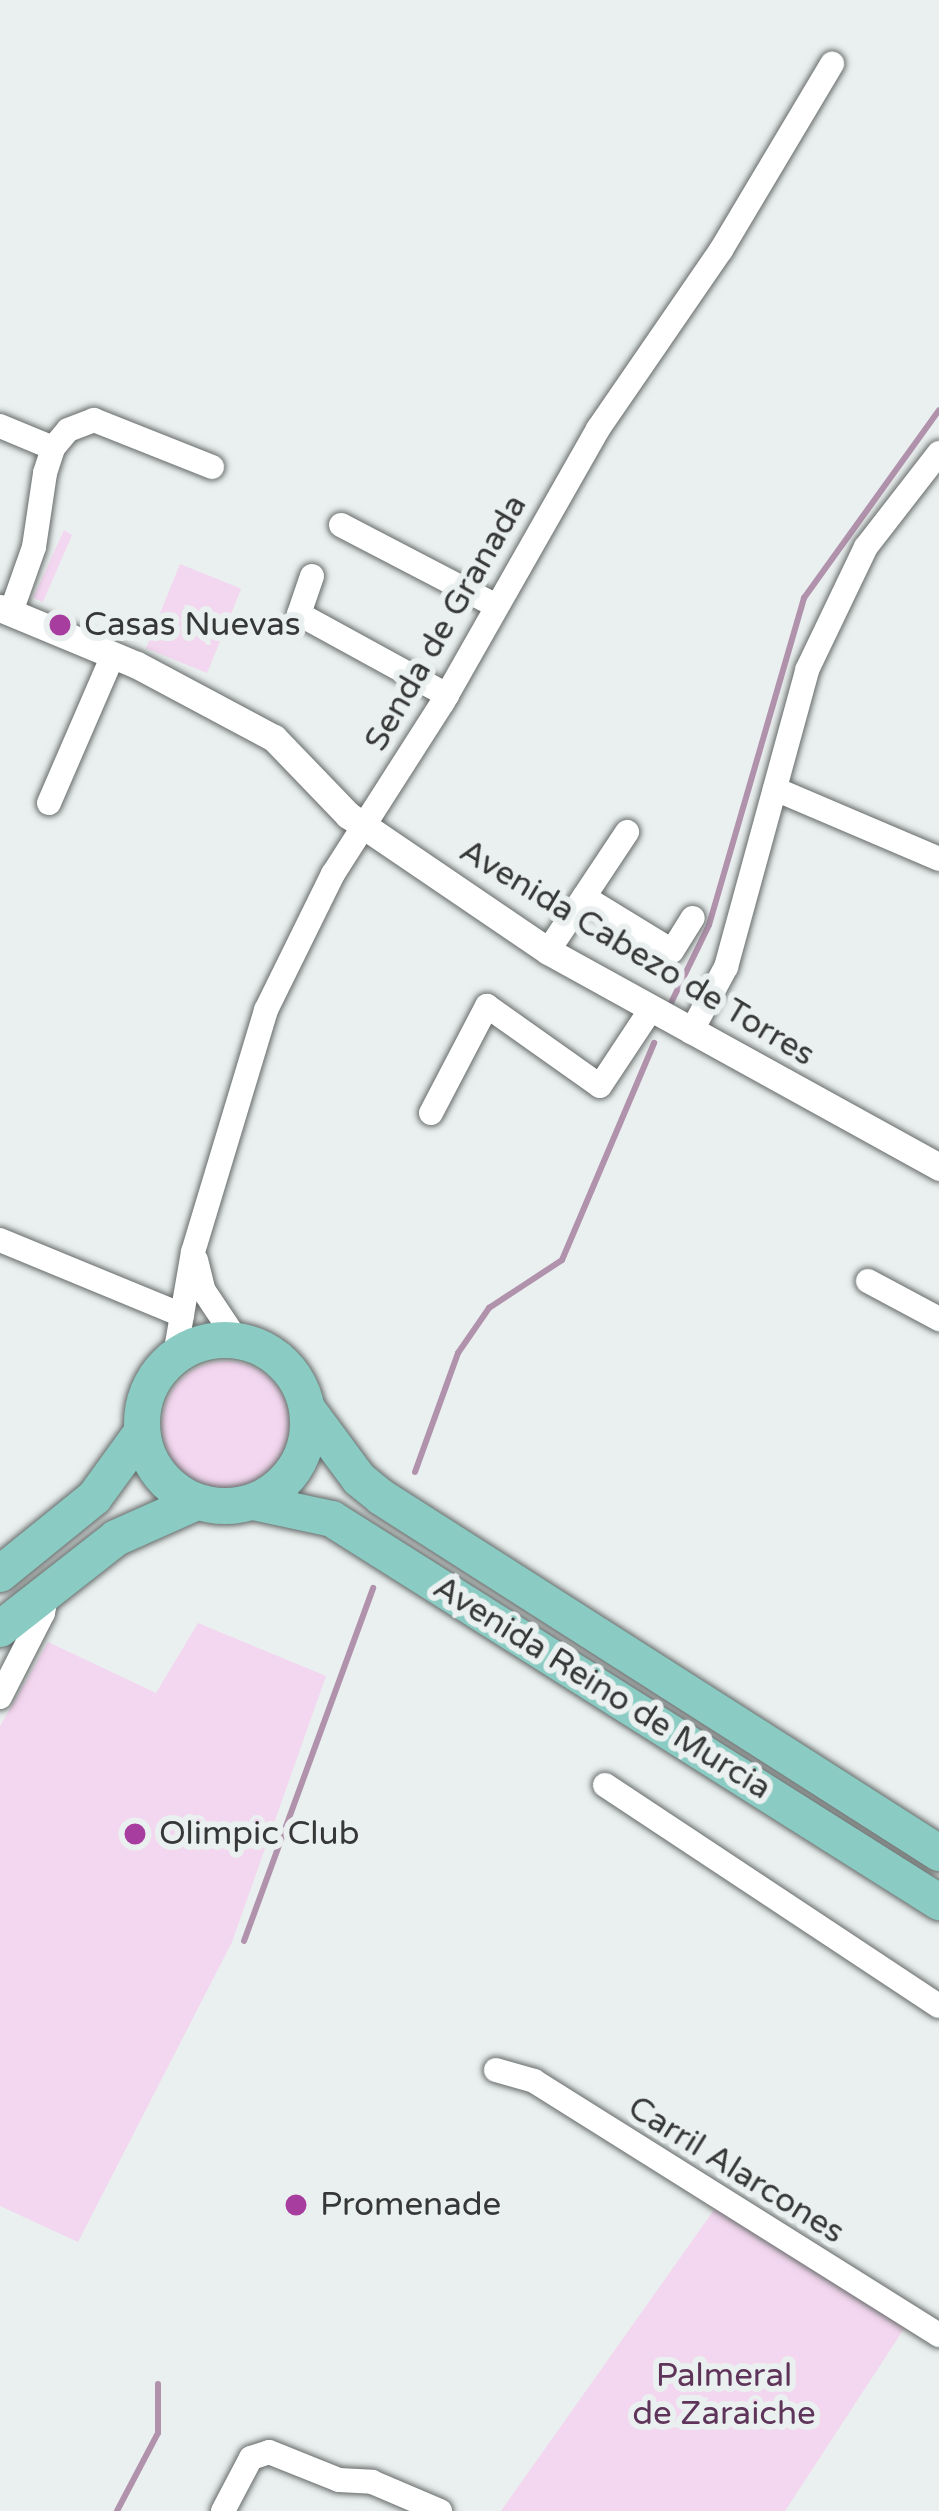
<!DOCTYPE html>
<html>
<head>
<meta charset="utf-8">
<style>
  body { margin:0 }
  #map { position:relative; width:939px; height:2511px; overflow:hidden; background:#eaf0ef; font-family:"Varela Round",sans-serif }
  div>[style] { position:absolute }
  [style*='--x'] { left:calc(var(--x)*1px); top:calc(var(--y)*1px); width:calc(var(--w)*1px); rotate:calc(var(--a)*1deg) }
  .green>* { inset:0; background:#f3d6ef; transform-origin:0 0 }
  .round { border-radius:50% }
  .stream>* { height:6px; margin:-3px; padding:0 3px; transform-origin:3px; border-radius:3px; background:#b192ac }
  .roads { filter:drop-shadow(0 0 3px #656a69) drop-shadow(0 0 3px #656a69) }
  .minor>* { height:24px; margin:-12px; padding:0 12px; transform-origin:12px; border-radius:12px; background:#fff }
  .tertiary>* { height:27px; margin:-13.5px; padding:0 13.5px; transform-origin:13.5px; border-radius:13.5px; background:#fff }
  .primary>* { height:36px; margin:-18px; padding:0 18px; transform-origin:18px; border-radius:18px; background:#8accc3 }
  .primary>.ring { margin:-18px; padding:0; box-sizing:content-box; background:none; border:36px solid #8accc3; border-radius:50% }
  .dots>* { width:33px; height:33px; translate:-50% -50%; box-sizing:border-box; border:6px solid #eaf0ef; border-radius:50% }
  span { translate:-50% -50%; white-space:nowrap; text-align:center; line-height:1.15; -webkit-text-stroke:12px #eaf0ef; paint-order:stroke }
  .street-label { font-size:33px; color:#363837 }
  .poi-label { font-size:33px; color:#363837 }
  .left { translate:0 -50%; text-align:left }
  .park-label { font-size:33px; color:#5f345a }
</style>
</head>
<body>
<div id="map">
  <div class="green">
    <div style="clip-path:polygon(64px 530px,72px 535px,43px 602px,33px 598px)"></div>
    <div style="left:180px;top:564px;width:66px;height:91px;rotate:22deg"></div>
    <div class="round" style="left:162px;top:1361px;width:128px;height:128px"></div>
    <div style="clip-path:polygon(198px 1623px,326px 1676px,232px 1942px,78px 2242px,0 2206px,0 1726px,48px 1642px,156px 1693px)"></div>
    <div style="clip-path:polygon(721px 2200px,911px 2318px,785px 2511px,501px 2511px)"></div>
  </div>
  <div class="stream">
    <div style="--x:669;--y:1007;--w:91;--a:-64"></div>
    <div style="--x:709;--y:925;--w:341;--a:-73.8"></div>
    <div style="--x:804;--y:598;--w:231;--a:-54.3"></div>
    <div style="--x:415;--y:1472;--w:127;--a:-70.1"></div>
    <div style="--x:458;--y:1353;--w:55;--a:-55.4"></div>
    <div style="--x:489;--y:1308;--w:87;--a:-33.3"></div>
    <div style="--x:562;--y:1260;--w:236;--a:-67"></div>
    <div style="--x:244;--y:1941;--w:376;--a:-69.9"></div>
    <div style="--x:117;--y:2511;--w:88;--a:-62.3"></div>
    <div style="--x:158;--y:2433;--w:49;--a:-90"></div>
  </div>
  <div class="roads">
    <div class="minor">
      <div style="--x:0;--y:426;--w:57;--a:22.5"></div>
      <div style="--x:341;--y:525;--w:174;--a:27.5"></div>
      <div style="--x:312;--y:576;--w:40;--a:108.9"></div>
      <div style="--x:299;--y:614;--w:169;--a:28.7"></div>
      <div style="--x:11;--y:612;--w:69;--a:-70.5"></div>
      <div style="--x:34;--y:547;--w:75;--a:-81.5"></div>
      <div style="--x:45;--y:473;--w:26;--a:-72"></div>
      <div style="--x:53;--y:448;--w:23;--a:-50"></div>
      <div style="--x:68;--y:430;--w:28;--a:-21"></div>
      <div style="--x:94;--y:420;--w:127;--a:21.7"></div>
      <div style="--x:775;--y:789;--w:178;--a:23.1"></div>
      <div style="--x:49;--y:803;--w:161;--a:-66.6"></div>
      <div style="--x:584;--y:897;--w:103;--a:31.5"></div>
      <div style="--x:672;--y:951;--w:39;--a:-58"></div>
      <div style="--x:548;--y:951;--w:143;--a:-56.4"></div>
      <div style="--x:691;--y:1032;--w:74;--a:-61.7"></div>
      <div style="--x:726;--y:967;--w:308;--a:-74.7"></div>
      <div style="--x:807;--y:670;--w:136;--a:-64.4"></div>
      <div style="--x:866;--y:547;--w:119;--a:-52.2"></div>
      <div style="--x:431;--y:1113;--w:121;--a:-62.4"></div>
      <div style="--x:487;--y:1006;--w:138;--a:35.3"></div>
      <div style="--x:600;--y:1086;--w:92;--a:-56.5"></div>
      <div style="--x:0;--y:1240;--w:197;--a:22.4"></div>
      <div style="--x:196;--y:1260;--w:32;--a:76"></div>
      <div style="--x:204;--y:1291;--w:58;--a:56.3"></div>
      <div style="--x:868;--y:1281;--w:81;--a:28.2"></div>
      <div style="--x:175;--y:1355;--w:105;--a:-80.1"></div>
      <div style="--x:193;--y:1252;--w:253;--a:-73.2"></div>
      <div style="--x:266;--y:1010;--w:152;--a:-63.8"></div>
      <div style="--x:333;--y:874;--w:204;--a:-57.4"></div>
      <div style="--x:443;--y:702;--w:314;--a:-60.4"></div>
      <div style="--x:598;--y:429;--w:217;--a:-55.5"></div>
      <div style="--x:721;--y:250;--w:217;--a:-59.2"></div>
      <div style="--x:0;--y:1697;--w:94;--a:-62.9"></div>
      <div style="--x:43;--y:1613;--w:20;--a:-79"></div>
      <div style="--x:605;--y:1785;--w:400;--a:33.5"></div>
      <div style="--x:496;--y:2070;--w:40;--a:16"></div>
      <div style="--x:534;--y:2081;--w:478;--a:32.1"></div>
      <div style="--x:223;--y:2511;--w:60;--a:-62.2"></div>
      <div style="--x:251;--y:2458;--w:19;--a:-18"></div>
      <div style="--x:269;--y:2452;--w:75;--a:21.8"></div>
      <div style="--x:339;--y:2480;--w:33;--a:3"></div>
      <div style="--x:372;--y:2482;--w:74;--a:23.1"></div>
    </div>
    <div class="tertiary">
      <div style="--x:0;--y:608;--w:148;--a:22.6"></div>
      <div style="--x:137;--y:665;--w:155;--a:28.1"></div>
      <div style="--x:274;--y:738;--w:107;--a:46.1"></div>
      <div style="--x:348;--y:815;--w:242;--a:34.2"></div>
      <div style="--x:548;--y:951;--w:447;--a:28.9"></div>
    </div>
    <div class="primary">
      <div class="ring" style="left:142px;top:1340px;width:130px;height:130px"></div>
      <div style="--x:308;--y:1410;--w:86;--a:53.5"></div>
      <div style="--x:359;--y:1479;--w:28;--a:39"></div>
      <div style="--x:381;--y:1497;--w:662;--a:32.54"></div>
      <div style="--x:253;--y:1502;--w:81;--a:12.1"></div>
      <div style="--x:332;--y:1519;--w:718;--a:32.25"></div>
      <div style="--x:0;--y:1574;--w:121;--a:-39"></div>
      <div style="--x:94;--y:1498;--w:82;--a:-54"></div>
      <div style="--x:0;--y:1629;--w:147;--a:-38.1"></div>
      <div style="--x:116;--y:1538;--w:89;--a:-24"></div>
    </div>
  </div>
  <div class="dots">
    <div style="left:60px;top:625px;background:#a73d9f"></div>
    <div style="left:135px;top:1834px;background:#a73d9f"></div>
    <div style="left:296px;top:2205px;background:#a73d9f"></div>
  </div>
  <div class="street-label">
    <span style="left:446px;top:623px;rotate:-60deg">Senda de Granada</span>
    <span style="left:637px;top:953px;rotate:31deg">Avenida Cabezo de Torres</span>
    <span style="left:602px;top:1688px;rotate:32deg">Avenida Reino de Murcia</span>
    <span style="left:736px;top:2170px;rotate:32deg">Carril Alarcones</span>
  </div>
  <div class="poi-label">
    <span class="left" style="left:84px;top:625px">Casas Nuevas</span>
    <span class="left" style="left:159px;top:1834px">Olimpic Club</span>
    <span class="left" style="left:320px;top:2205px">Promenade</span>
  </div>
  <div class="park-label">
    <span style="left:724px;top:2395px">Palmeral<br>de Zaraiche</span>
  </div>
</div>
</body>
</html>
